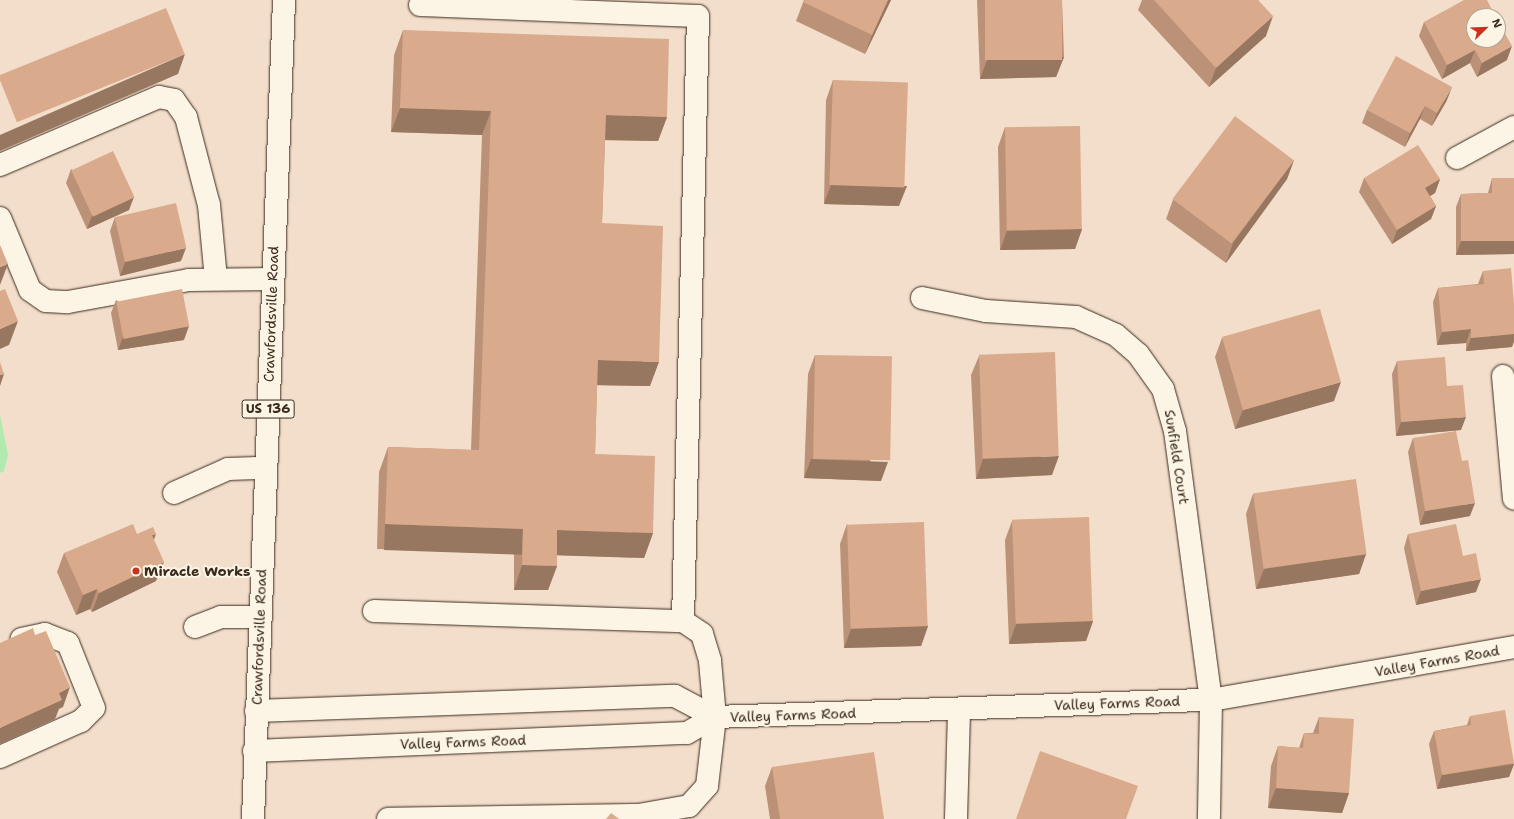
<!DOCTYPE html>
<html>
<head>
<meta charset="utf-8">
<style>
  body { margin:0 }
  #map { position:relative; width:1514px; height:819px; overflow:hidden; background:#f2deca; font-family:"Shantell Sans",sans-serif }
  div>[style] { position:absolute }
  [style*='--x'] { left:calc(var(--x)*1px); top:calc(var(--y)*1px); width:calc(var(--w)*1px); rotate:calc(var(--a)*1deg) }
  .green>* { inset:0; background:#b1eaaf }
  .roads { filter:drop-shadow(0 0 1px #3b2a1e) drop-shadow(0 0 1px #3b2a1e) }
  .minor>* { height:22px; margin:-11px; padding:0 11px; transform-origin:11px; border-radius:11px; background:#fcf5e5 }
  .major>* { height:22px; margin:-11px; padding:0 11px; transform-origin:11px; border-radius:11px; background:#fcf5e5 }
  .wall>* { inset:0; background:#bb9278 }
  .shaded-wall>* { inset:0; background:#987761; transform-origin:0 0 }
  .building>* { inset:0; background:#d9aa8b; transform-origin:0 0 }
  .dots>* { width:11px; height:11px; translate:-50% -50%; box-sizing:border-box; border:2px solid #fcf5e5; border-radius:50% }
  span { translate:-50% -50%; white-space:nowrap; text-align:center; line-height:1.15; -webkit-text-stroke:4px #fcf5e5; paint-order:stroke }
  .shield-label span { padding:1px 3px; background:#fcf5e5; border:1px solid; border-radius:3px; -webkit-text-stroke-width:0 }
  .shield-label { font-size:13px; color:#3b2a1e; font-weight:700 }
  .street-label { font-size:14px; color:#3b2a1e }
  .poi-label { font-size:14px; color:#3b2a1e; font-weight:700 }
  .left { translate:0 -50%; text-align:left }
  .north { position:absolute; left:1466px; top:8px; width:40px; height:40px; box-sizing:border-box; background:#fcf5e5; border:1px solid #afa495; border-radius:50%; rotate:67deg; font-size:11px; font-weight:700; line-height:16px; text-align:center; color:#3b2a1e }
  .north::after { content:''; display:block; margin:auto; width:14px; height:18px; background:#c8321e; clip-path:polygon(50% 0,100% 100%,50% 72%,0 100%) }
</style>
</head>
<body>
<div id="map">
  <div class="green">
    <div style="clip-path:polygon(0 415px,8px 455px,4px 471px,0 473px)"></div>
  </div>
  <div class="roads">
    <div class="minor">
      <div style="--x:420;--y:5;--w:278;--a:2.3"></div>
      <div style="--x:698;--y:16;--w:605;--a:91.42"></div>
      <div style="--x:1457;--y:158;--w:65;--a:-28.5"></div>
      <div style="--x:0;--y:165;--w:173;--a:-23.2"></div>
      <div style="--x:159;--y:97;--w:15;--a:11"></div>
      <div style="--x:174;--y:100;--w:21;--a:55"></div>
      <div style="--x:186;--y:117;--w:91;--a:75.4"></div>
      <div style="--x:209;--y:205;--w:74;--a:84.6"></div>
      <div style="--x:0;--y:218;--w:78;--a:67.4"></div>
      <div style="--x:30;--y:290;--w:19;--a:35"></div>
      <div style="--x:46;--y:301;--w:22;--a:3"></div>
      <div style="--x:68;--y:302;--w:123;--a:-10.3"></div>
      <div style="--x:189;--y:280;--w:84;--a:-0.7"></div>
      <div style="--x:922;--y:298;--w:65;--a:11.5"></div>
      <div style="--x:986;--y:311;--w:90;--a:3.8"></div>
      <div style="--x:1076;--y:317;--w:44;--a:24.2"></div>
      <div style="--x:1116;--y:335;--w:29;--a:41"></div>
      <div style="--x:1138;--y:354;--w:43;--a:54.5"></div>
      <div style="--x:1163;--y:389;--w:44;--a:74.1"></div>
      <div style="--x:1175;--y:431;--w:271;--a:82.4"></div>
      <div style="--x:1211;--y:700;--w:119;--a:91"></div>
      <div style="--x:1503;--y:376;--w:123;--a:84.9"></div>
      <div style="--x:174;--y:493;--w:59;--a:-24"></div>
      <div style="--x:228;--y:469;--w:37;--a:-2"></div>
      <div style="--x:374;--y:611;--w:309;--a:1.9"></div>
      <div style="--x:683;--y:621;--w:23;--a:34"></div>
      <div style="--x:702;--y:634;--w:28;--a:73"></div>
      <div style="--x:710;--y:661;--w:56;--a:84.9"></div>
      <div style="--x:715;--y:717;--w:69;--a:96.6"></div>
      <div style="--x:707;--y:786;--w:27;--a:132"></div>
      <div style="--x:689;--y:806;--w:51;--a:169.8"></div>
      <div style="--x:639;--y:815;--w:251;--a:179.1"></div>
      <div style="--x:195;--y:627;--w:28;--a:-21"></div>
      <div style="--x:221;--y:617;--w:39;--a:0"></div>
      <div style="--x:256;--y:711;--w:419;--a:-2.1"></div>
      <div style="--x:675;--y:696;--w:45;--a:27.7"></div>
      <div style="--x:254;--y:751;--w:433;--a:-2.4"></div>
      <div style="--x:687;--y:733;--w:32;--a:-30"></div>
      <div style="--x:715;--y:717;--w:496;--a:-2"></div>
      <div style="--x:1211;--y:700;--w:308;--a:-9.9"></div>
      <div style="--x:0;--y:757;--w:89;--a:-24"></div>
      <div style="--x:81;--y:721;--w:18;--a:-45"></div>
      <div style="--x:94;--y:708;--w:70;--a:-111.8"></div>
      <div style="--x:68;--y:643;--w:25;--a:-159"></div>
      <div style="--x:45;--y:634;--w:24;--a:168"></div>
      <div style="--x:956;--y:819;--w:110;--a:-88.4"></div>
    </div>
    <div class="major">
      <div style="--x:253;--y:819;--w:820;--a:-87.83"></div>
    </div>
  </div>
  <div class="wall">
    <div style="clip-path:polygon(804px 0,891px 0,865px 54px,796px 21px)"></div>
    <div style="clip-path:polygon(977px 0,1062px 0,1064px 57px,1056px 77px,980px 79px)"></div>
    <div style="clip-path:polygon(1142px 0,1258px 0,1266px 36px,1209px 87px,1138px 10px)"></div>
    <div style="clip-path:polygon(1424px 22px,1507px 60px,1477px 77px,1470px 63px,1442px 79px,1419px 36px)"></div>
    <div style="clip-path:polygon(403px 30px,667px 117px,658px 141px,605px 140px,602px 223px,650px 386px,597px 385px,595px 454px,653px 533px,644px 558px,557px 555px,557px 566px,548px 590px,514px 590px,514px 554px,377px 549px,379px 472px,388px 447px,471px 450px,482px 135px,391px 132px,394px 55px)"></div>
    <div style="clip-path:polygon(833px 80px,899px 206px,824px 204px,826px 100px)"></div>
    <div style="clip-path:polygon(1447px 100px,1432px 126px,1420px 119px,1405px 147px,1362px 123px,1367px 110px)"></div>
    <div style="clip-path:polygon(1005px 127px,1082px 229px,1075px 249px,1000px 250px,998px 147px)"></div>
    <div style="clip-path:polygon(1294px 160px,1287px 179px,1226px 263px,1166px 219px,1173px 200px)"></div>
    <div style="clip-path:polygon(71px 169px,129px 210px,87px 229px,66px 183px)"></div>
    <div style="clip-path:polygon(1364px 178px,1440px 179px,1435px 193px,1430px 196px,1436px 206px,1431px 219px,1392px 244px,1359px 192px)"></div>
    <div style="clip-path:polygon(1492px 178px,1514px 178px,1514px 254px,1456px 255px,1456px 207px,1461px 194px,1488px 193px)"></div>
    <div style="clip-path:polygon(115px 217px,181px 261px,120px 276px,110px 231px)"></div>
    <div style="clip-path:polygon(1483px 271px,1514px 304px,1514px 341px,1512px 347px,1466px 351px,1466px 343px,1437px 345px,1433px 302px,1438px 288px,1478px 284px)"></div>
    <div style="clip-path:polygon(116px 300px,184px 340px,118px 350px,111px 313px)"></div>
    <div style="clip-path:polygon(1222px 338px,1334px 401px,1235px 429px,1215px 357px)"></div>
    <div style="clip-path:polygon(815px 355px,881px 481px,804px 478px,808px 374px)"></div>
    <div style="clip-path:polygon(979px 356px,1052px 475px,976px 479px,971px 375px)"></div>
    <div style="clip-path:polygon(1397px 361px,1447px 386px,1461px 430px,1396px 436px,1392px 374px)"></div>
    <div style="clip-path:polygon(1413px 438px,1470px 516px,1420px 525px,1408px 452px)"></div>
    <div style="clip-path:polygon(1253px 494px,1366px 554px,1359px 574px,1256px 589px,1246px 514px)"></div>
    <div style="clip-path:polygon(1012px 521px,1093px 621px,1086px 641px,1009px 644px,1005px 540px)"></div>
    <div style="clip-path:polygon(847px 524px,928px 626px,921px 646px,844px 648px,840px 544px)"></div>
    <div style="clip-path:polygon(1408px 534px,1463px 556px,1476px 592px,1416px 605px,1404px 548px)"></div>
    <div style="clip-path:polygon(154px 540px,156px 581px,92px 612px,90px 609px,76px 615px,57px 572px,64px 553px)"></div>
    <div style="clip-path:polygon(1470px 716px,1514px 764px,1509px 777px,1437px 789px,1429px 744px,1434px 731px,1467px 725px)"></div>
    <div style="clip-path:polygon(1319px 717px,1349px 793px,1342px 813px,1268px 808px,1271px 766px,1278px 746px,1299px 748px,1304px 733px,1313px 733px)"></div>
    <div style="clip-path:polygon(772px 767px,884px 819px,770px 819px,765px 786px)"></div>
  </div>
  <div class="shaded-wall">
    <div style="clip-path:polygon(888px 0,891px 0,865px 54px,872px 35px)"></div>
    <div style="clip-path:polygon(1273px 16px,1266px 36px,1209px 87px,1216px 68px)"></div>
    <div style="clip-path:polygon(1512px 46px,1507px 60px,1477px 77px,1482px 63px)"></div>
    <div style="clip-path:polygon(1475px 50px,1470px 63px,1442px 79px,1447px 65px)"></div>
    <div style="clip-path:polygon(185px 54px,178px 74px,0 151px,0 135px)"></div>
    <div style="clip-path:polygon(1064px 57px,1056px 77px,980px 79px,987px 60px)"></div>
    <div style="clip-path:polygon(1452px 87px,1447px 100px,1432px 126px,1437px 113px)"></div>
    <div style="clip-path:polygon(1425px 106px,1420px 119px,1405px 147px,1410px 133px)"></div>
    <div style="clip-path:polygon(400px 108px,491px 111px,482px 135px,391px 132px)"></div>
    <div style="clip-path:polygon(606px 115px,667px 117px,658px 141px,597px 140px)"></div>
    <div style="clip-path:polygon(1294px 160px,1287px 179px,1226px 263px,1233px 243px)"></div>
    <div style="clip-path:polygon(1440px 179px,1435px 193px,1420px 202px,1425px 188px)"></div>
    <div style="clip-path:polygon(831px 185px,907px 186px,899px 206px,824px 204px)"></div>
    <div style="clip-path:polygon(134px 197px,129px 210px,87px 229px,92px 216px)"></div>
    <div style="clip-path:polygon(1436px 206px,1431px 219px,1392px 244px,1397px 230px)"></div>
    <div style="clip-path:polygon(1082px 229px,1075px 249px,1000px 250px,1007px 231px)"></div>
    <div style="clip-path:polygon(1461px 241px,1514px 241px,1514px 254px,1456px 255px)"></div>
    <div style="clip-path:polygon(186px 248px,181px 261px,120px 276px,125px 262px)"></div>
    <div style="clip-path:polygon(8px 264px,0 285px,0 267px)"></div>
    <div style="clip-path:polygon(18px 321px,9px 345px,0 349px,0 329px)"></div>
    <div style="clip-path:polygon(189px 326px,184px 340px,118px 350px,123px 337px)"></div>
    <div style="clip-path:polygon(1471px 329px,1466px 343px,1437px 345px,1442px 332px)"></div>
    <div style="clip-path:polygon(1514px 334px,1514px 341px,1512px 347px,1466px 351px,1471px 338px)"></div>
    <div style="clip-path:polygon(598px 360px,659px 362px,650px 386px,589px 385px)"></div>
    <div style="clip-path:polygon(4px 374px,0 386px,0 375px)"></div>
    <div style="clip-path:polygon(1341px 382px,1334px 401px,1235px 429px,1243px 410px)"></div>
    <div style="clip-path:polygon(1466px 417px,1461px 430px,1396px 436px,1401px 422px)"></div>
    <div style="clip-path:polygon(1059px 456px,1052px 475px,976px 479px,983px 459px)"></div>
    <div style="clip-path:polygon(811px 459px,888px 462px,881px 481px,804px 478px)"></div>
    <div style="clip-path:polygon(1475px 503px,1470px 516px,1420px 525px,1425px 511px)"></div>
    <div style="left:385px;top:524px;width:138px;height:26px;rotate:2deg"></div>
    <div style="clip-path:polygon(557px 530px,653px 533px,644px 558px,548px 555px)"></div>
    <div style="clip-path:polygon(156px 534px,149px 553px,152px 535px)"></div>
    <div style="clip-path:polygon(1366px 554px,1359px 574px,1256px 589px,1264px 569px)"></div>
    <div style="clip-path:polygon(164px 562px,156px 581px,92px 612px,99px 593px)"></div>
    <div style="clip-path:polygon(522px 565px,557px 566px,548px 590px,514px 590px)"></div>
    <div style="clip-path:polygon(1481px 579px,1476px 592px,1416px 605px,1421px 591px)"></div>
    <div style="clip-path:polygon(97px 589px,90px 609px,76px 615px,83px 595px)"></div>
    <div style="clip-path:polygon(1093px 621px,1086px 641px,1009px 644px,1016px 624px)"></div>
    <div style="clip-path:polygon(928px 626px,921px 646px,844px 648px,851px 629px)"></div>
    <div style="clip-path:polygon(70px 687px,63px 707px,59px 709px,55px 719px,0 744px,0 728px,59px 693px)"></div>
    <div style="clip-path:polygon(1514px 764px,1509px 777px,1437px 789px,1442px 775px)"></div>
    <div style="clip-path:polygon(1276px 788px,1349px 793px,1342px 813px,1268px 808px)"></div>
  </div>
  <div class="building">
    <div style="clip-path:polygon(804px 0,888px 0,872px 35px,803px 2px)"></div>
    <div style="left:985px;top:0;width:77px;height:60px"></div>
    <div style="clip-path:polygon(1154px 0,1258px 0,1273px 16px,1216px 68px)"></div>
    <div style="clip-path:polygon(1464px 0,1487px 0,1495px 16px,1474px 16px,1474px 40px,1498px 40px,1498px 21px,1512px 46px,1482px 63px,1475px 50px,1447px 65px,1424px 22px)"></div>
    <div style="left:166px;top:8px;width:50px;height:181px;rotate:68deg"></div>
    <div style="clip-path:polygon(403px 30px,669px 39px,667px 117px,606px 115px,602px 223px,663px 226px,659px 362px,598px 360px,595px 454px,655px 456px,653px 533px,557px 530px,557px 566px,522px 565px,523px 529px,385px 524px,388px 447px,479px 450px,491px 111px,400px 108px)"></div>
    <div style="clip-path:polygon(1396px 56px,1452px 87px,1437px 113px,1425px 106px,1410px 133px,1367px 110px)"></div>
    <div style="left:833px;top:80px;width:75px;height:105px;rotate:2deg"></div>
    <div style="left:1235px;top:116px;width:74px;height:104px;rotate:37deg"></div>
    <div style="left:1080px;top:126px;width:103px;height:75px;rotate:89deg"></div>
    <div style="clip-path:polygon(1418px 145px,1440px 179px,1425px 188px,1436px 206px,1397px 230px,1364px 178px)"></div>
    <div style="left:113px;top:151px;width:51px;height:46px;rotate:65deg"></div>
    <div style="clip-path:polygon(1492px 178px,1514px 178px,1514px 241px,1461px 241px,1461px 194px,1492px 193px)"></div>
    <div style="left:176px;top:203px;width:46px;height:63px;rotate:77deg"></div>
    <div style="clip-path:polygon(0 245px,8px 264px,0 267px)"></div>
    <div style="clip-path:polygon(1511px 268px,1514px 304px,1514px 334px,1471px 338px,1471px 329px,1442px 332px,1438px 288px,1484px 284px,1483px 271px)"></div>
    <div style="clip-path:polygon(5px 289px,18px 321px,0 329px,0 291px)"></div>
    <div style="left:182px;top:289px;width:38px;height:67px;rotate:79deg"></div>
    <div style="left:1320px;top:309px;width:76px;height:102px;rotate:74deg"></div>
    <div style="left:1055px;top:352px;width:104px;height:76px;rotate:88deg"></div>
    <div style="left:815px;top:355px;width:77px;height:104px;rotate:1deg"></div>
    <div style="clip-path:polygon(1445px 357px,1447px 386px,1463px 385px,1466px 417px,1401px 422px,1397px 361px)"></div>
    <div style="clip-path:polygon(0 362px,4px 374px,0 375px)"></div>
    <div style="clip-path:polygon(1456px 431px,1462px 461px,1468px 460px,1475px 503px,1425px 511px,1413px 438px)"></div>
    <div style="left:1356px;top:479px;width:76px;height:104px;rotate:82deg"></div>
    <div style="left:1089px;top:517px;width:104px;height:77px;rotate:88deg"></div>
    <div style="left:924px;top:522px;width:104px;height:77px;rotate:88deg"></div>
    <div style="clip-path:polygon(133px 524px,137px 534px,153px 527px,156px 534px,152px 535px,164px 562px,99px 593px,97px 589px,83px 595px,64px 553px)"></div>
    <div style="clip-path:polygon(1456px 524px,1463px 556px,1476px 553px,1481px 579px,1421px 591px,1408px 534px)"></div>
    <div style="clip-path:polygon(33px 628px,35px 635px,46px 631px,70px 687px,59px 693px,62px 700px,0 728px,0 643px)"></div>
    <div style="clip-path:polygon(1505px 710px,1514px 763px,1442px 775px,1434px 731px,1471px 725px,1470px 716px)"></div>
    <div style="clip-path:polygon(1319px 717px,1354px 719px,1349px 793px,1276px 788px,1278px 746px,1303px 748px,1304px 733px,1319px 734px)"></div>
    <div style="clip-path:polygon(1040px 751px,1138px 786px,1126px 819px,1016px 819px)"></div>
    <div style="clip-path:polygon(874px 752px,884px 819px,780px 819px,772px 767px)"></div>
    <div style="clip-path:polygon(611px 813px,619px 819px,606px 819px)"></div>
  </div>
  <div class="dots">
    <div style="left:136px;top:571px;background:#c8321e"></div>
  </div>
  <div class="shield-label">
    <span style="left:268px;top:409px">US 136</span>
  </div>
  <div class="street-label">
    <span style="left:271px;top:314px;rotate:-88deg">Crawfordsville Road</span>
    <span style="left:1177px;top:457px;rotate:81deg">Sunfield Court</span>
    <span style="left:259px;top:637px;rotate:-88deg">Crawfordsville Road</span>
    <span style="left:1437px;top:661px;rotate:-10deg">Valley Farms Road</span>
    <span style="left:1117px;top:703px;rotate:-2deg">Valley Farms Road</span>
    <span style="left:793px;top:715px;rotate:-2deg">Valley Farms Road</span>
    <span style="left:463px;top:742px;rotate:-2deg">Valley Farms Road</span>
  </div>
  <div class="poi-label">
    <span class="left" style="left:144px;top:571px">Miracle Works</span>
  </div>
  <div class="north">N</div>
</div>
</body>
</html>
